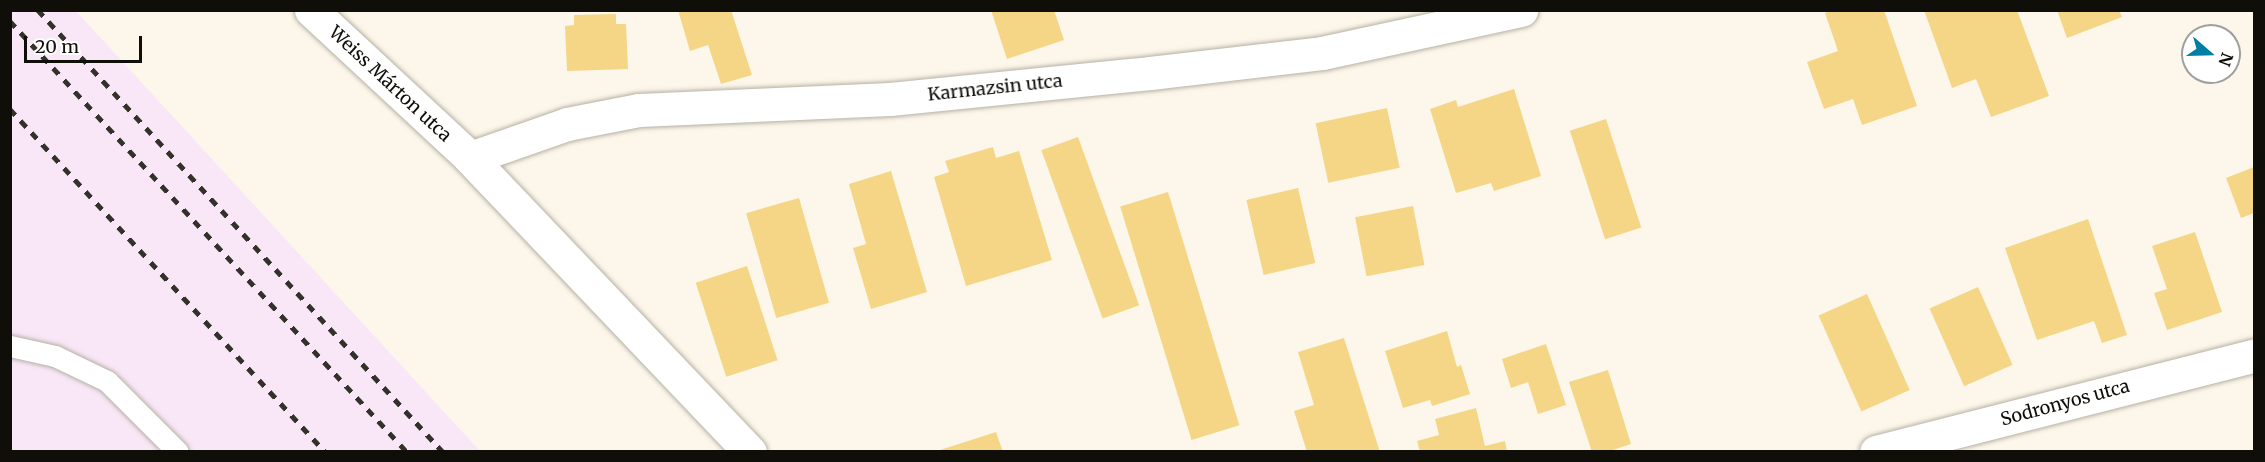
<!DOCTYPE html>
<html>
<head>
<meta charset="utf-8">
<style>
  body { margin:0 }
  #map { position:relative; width:2265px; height:462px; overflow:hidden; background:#fcf7ea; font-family:Merriweather,serif }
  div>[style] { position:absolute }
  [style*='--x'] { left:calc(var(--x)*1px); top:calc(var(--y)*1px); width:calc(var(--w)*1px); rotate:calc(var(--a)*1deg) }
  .industrial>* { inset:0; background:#f9e7f8 }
  .building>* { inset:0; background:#f5d686; transform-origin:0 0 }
  .roads { filter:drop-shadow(0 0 2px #b6b1a4) drop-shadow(0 0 2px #b6b1a4) }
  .lane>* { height:21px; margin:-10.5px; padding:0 10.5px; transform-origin:10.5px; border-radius:10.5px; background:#fff }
  .street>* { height:33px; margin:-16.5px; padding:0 16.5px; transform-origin:16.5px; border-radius:16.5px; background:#fff }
  .rail>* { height:4.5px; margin-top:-2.25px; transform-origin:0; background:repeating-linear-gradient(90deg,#32312a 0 8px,transparent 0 16px) }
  span { translate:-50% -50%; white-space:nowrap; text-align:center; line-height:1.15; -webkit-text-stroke:4.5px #fff; paint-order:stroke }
  .street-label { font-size:18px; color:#0f0e09 }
  .frame { position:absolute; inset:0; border:12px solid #0f0e09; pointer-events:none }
  .north { position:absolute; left:2181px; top:24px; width:60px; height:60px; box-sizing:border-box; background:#fff; border:2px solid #9f9f9d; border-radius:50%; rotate:110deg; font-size:16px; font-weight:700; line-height:24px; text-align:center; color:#0f0e09 }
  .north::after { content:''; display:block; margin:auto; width:21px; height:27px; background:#007ea4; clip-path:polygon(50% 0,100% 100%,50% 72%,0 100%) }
  .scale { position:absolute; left:24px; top:36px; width:118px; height:27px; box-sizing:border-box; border:3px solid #0f0e09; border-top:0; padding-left:8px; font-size:18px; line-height:21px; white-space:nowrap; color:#0f0e09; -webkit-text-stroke:4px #fff; paint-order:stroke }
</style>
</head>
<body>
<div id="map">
  <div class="industrial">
    <div style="clip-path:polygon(10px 11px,76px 11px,480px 451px,11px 451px)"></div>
  </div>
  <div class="building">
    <div style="clip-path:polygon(678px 10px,731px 10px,752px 75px,721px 84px,708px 45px,690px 51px)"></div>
    <div style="clip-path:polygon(991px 10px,1054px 10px,1064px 40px,1007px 59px)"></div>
    <div style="clip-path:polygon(1833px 10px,1884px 10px,1917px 106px,1862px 125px,1853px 99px,1824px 109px,1807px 62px,1838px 51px,1825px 13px)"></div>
    <div style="clip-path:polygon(1924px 10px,2017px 10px,2049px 96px,1991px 117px,1976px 79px,1952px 88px)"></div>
    <div style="clip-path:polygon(2057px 10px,2119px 10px,2122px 17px,2067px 38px)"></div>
    <div style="clip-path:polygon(616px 14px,616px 24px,626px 24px,628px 69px,567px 71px,565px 26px,574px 25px,574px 15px)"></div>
    <div style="clip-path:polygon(1514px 89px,1541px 176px,1494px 191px,1491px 183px,1456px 193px,1430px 109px,1456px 100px,1458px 107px)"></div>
    <div style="left:1387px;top:108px;width:61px;height:73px;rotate:78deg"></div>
    <div style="left:1606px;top:119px;width:114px;height:38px;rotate:72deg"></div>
    <div style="left:1078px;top:137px;width:179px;height:39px;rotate:70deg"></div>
    <div style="clip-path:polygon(993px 147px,996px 158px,1019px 151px,1052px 260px,966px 286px,934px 177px,949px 172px,945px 161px)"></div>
    <div style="clip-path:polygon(2254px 167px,2254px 213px,2241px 218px,2226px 178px)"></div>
    <div style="clip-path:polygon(891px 171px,927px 292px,871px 309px,853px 248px,866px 244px,849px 184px)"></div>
    <div style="left:1298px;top:188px;width:77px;height:53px;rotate:77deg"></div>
    <div style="left:1168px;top:192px;width:244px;height:50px;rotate:73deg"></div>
    <div style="left:799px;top:198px;width:109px;height:55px;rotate:74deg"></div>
    <div style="left:1413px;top:206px;width:60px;height:59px;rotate:79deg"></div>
    <div style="clip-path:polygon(2088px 219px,2127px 335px,2102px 343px,2094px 321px,2037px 340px,2005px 248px)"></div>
    <div style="clip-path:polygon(2195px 232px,2222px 312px,2167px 330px,2154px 293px,2167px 289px,2152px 246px)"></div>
    <div style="left:747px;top:266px;width:99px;height:54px;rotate:72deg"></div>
    <div style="left:1978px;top:287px;width:85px;height:53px;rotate:66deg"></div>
    <div style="left:1867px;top:294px;width:105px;height:53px;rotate:66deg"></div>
    <div style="clip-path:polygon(1447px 331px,1457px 367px,1461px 365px,1470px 394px,1432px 406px,1430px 400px,1403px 408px,1385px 351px)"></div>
    <div style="clip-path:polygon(1344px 338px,1380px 452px,1307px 452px,1294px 411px,1314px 405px,1298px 352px)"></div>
    <div style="clip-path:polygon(1546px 344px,1566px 405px,1538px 414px,1528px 382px,1511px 388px,1502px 359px)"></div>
    <div style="clip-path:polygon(1608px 370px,1631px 444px,1607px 452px,1592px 452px,1569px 382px)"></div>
    <div style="clip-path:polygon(1476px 408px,1485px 446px,1505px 441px,1507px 452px,1420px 452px,1417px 441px,1439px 435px,1435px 419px)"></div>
    <div style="clip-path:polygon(996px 432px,1003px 452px,937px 452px,937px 451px)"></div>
  </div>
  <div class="roads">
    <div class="lane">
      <div style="--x:10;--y:346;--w:46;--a:12.5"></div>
      <div style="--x:55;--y:356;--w:58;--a:25.7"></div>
      <div style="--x:107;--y:381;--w:100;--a:45"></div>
    </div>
    <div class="street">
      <div style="--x:311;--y:10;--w:217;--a:42.9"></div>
      <div style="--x:470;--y:158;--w:406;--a:46.4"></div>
      <div style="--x:470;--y:158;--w:103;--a:-19.3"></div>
      <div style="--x:567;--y:124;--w:73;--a:-11"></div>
      <div style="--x:639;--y:110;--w:251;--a:-2.5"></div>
      <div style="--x:890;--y:99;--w:261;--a:-5.7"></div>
      <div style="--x:1150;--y:73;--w:173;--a:-6.6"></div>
      <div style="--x:1322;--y:53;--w:204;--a:-12.2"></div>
      <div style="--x:1876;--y:452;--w:390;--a:-14.3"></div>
    </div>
  </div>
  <div class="rail">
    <div style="--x:38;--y:10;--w:599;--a:47.5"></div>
    <div style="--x:10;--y:21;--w:586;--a:47.35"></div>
    <div style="--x:10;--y:109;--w:466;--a:47.4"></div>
  </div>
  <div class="street-label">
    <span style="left:390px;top:84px;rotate:43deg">Weiss Márton utca</span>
    <span style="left:995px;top:88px;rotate:-6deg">Karmazsin utca</span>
    <span style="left:2065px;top:403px;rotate:-15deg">Sodronyos utca</span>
  </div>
  <div class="frame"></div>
  <div class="north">N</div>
  <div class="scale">20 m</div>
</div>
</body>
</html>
